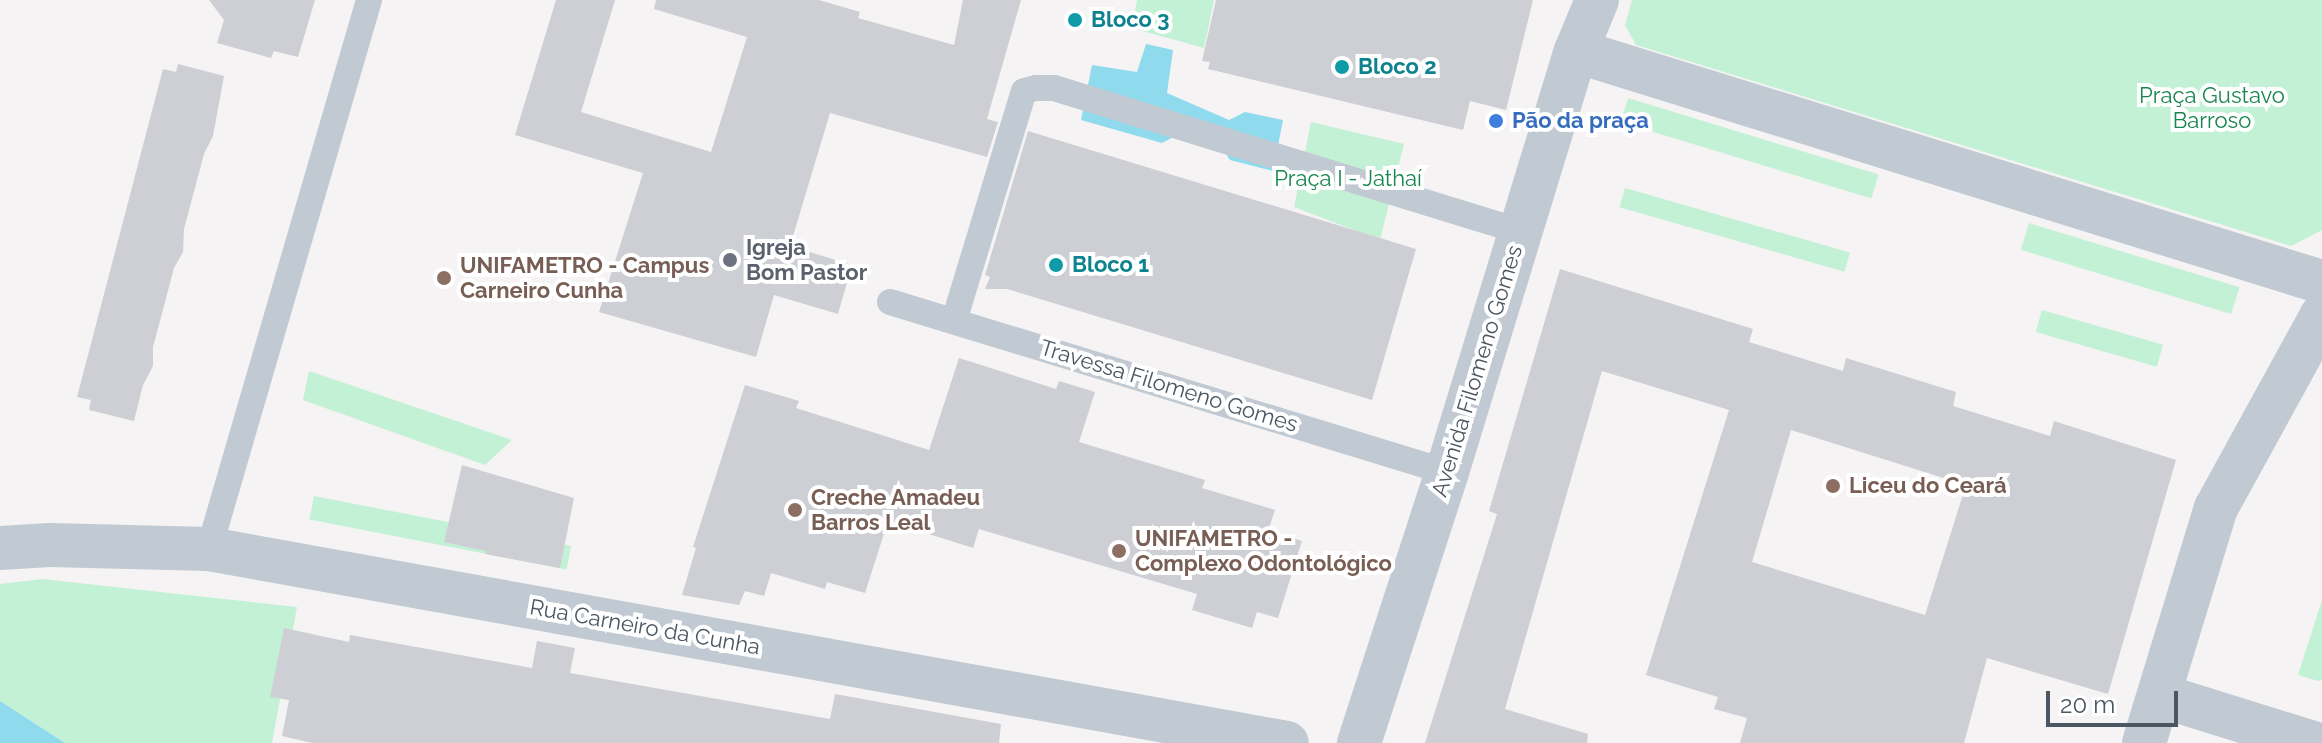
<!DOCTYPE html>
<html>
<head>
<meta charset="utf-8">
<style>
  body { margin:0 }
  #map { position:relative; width:2322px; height:743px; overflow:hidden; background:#f5f3f3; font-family:Raleway,sans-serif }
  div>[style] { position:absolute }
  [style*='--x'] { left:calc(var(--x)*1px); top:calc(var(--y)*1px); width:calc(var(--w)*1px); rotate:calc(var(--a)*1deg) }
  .green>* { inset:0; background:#c3f1d5; transform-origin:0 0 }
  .water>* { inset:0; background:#90daee }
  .building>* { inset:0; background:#cdcfd5 }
  .service>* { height:26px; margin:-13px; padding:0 13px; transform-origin:13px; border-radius:13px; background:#c1cad2 }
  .minor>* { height:44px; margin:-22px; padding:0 22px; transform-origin:22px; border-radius:22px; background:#c1cad2 }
  .tertiary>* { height:44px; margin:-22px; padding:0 22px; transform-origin:22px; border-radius:22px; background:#c1cad2 }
  .dots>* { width:22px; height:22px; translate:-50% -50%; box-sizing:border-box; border:4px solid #fff; border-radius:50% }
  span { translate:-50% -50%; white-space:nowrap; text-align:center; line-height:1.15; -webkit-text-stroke:8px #fff; paint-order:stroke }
  .culture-label { font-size:22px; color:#0d838f; font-weight:700 }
  .left { translate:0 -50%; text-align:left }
  .park-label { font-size:22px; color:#17864f }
  .shop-label { font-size:22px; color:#366cbe; font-weight:700 }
  .worship-label { font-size:22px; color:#5b616d; font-weight:700 }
  .education-label { font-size:22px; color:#785e54; font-weight:700 }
  .street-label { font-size:22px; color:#4a5661 }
  .scale { position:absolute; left:2046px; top:691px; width:132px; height:36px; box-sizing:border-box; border:4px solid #4a5661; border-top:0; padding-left:10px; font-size:24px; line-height:28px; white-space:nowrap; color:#4a5661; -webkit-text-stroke:6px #fff; paint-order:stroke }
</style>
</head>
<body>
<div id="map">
  <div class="green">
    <div style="clip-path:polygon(1137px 0,1214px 0,1204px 48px,1132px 28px)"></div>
    <div style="clip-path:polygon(1632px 0,2322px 0,2322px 230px,2291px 246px,1636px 45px,1625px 25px)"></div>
    <div style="left:1628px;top:98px;width:262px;height:25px;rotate:17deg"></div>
    <div style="clip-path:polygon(1311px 122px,1404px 144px,1380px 240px,1294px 207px)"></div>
    <div style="left:1625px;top:188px;width:234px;height:20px;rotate:16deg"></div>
    <div style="left:2029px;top:223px;width:220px;height:28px;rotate:17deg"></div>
    <div style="left:2042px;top:310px;width:126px;height:23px;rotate:16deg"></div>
    <div style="clip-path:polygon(309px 371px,512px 440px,485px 465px,303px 400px)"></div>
    <div style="left:314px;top:496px;width:262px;height:24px;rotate:11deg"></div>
    <div style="clip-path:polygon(42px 579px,297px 607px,272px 743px,65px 743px,0 701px,0 584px)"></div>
    <div style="clip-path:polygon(2322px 600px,2322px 680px,2318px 681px,2298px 675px)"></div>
  </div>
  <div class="water">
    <div style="clip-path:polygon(1146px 44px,1173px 50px,1167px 93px,1229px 120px,1245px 112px,1283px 120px,1273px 171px,1230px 160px,1217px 141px,1181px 133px,1162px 143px,1081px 120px,1092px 65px,1137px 72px)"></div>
    <div style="clip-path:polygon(0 701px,65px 743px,0 743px)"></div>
  </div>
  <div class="building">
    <div style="clip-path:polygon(209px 0,315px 0,298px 57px,274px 51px,271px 58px,217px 43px,224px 20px)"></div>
    <div style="clip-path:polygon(556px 0,615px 0,581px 112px,711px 152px,747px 37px,654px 9px,656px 0,819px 0,860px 12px,858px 18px,954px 45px,963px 0,1021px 0,987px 119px,998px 122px,987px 157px,830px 113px,790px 246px,852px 265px,838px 314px,774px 295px,756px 357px,599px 312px,643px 173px,515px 135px)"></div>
    <div style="clip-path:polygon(1216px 0,1533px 0,1506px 110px,1470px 101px,1463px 130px,1208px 69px,1210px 62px,1202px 61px)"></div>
    <div style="clip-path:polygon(178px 64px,224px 76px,213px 136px,204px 154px,184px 229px,183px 252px,174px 268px,153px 347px,153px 366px,143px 385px,134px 421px,89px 410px,91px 400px,77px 397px,163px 69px,176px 72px)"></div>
    <div style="clip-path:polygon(1028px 131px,1416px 249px,1372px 400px,1007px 289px,985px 289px,990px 277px,985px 275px)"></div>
    <div style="clip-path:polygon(evenodd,1560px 269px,1753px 329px,1749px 342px,1843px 371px,1846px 358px,1956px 392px,1953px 406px,2050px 436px,2054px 421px,2176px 460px,2108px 694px,1987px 658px,1964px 743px,1740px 743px,1747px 718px,1714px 709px,1718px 697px,1646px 675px,1729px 410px,1602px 371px,1505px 709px,1588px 734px,1587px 743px,1425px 743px,1497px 514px,1489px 511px,1560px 269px,1791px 430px,1966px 485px,1925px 615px,1752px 562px,1791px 430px)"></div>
    <div style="clip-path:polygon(959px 358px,1056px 389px,1059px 381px,1095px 392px,1079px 442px,1205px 480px,1202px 488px,1275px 510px,1268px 531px,1302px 541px,1278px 618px,1257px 612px,1252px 628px,1192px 610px,1197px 594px,979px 529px,973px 548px,888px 521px,865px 593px,827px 582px,825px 589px,771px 573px,764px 596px,745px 591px,739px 605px,682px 595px,696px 548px,693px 547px,745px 385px,799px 401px,796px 408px,929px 450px)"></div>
    <div style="clip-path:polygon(462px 465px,574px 498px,560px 568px,485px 554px,486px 551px,444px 542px)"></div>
    <div style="clip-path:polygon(284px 628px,349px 642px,350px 635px,532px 668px,537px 641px,575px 648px,570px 673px,830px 719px,835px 694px,1001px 724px,999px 743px,312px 743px,282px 736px,289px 700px,270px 697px)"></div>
  </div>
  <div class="service">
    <div style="--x:890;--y:302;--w:582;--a:16.97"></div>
    <div style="--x:954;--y:321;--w:240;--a:-73.1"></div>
    <div style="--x:1024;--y:91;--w:12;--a:-14"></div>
    <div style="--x:1036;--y:88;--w:18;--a:0"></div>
    <div style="--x:1054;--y:88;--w:487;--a:17.1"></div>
    <div style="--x:209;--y:549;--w:572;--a:-73.75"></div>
  </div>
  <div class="minor">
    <div style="--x:1576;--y:51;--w:781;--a:17.21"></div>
    <div style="--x:2159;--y:695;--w:161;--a:17.3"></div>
  </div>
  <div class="tertiary">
    <div style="--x:0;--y:548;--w:49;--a:-3.5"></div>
    <div style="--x:49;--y:545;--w:160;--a:1.4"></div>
    <div style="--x:209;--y:549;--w:1095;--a:10.2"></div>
    <div style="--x:1359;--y:743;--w:285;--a:-72"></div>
    <div style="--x:1447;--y:472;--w:440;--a:-73"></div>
    <div style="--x:1576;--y:51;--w:55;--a:-67.6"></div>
    <div style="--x:2144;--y:743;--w:246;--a:-73"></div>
    <div style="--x:2216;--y:508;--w:220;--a:-61.2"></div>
  </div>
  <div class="dots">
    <div style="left:1075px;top:20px;background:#0f9aa8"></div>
    <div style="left:1342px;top:67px;background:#0f9aa8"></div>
    <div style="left:1496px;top:121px;background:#3f7fe0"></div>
    <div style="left:730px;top:260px;background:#6b7280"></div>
    <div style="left:1056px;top:265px;background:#0f9aa8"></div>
    <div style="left:444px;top:278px;background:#8d6e63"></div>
    <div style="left:1833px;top:486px;background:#8d6e63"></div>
    <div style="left:795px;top:510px;background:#8d6e63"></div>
    <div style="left:1119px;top:551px;background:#8d6e63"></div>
  </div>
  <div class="culture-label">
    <span class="left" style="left:1091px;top:20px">Bloco 3</span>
    <span class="left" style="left:1358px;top:67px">Bloco 2</span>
    <span class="left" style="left:1072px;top:265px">Bloco 1</span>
  </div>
  <div class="park-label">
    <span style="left:2212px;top:108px">Praça Gustavo<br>Barroso</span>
    <span style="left:1348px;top:179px">Praça I - Jathaí</span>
  </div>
  <div class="shop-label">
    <span class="left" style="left:1512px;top:121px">Pão da praça</span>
  </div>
  <div class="worship-label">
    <span class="left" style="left:746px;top:260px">Igreja<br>Bom Pastor</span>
  </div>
  <div class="education-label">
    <span class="left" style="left:460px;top:278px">UNIFAMETRO - Campus<br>Carneiro Cunha</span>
    <span class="left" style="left:1849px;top:486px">Liceu do Ceará</span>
    <span class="left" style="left:811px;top:510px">Creche Amadeu<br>Barros Leal</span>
    <span class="left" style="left:1135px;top:551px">UNIFAMETRO -<br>Complexo Odontológico</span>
  </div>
  <div class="street-label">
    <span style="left:1477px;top:371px;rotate:-73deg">Avenida Filomeno Gomes</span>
    <span style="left:1169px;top:386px;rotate:17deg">Travessa Filomeno Gomes</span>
    <span style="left:645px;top:627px;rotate:10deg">Rua Carneiro da Cunha</span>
  </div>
  <div class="scale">20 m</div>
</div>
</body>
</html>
